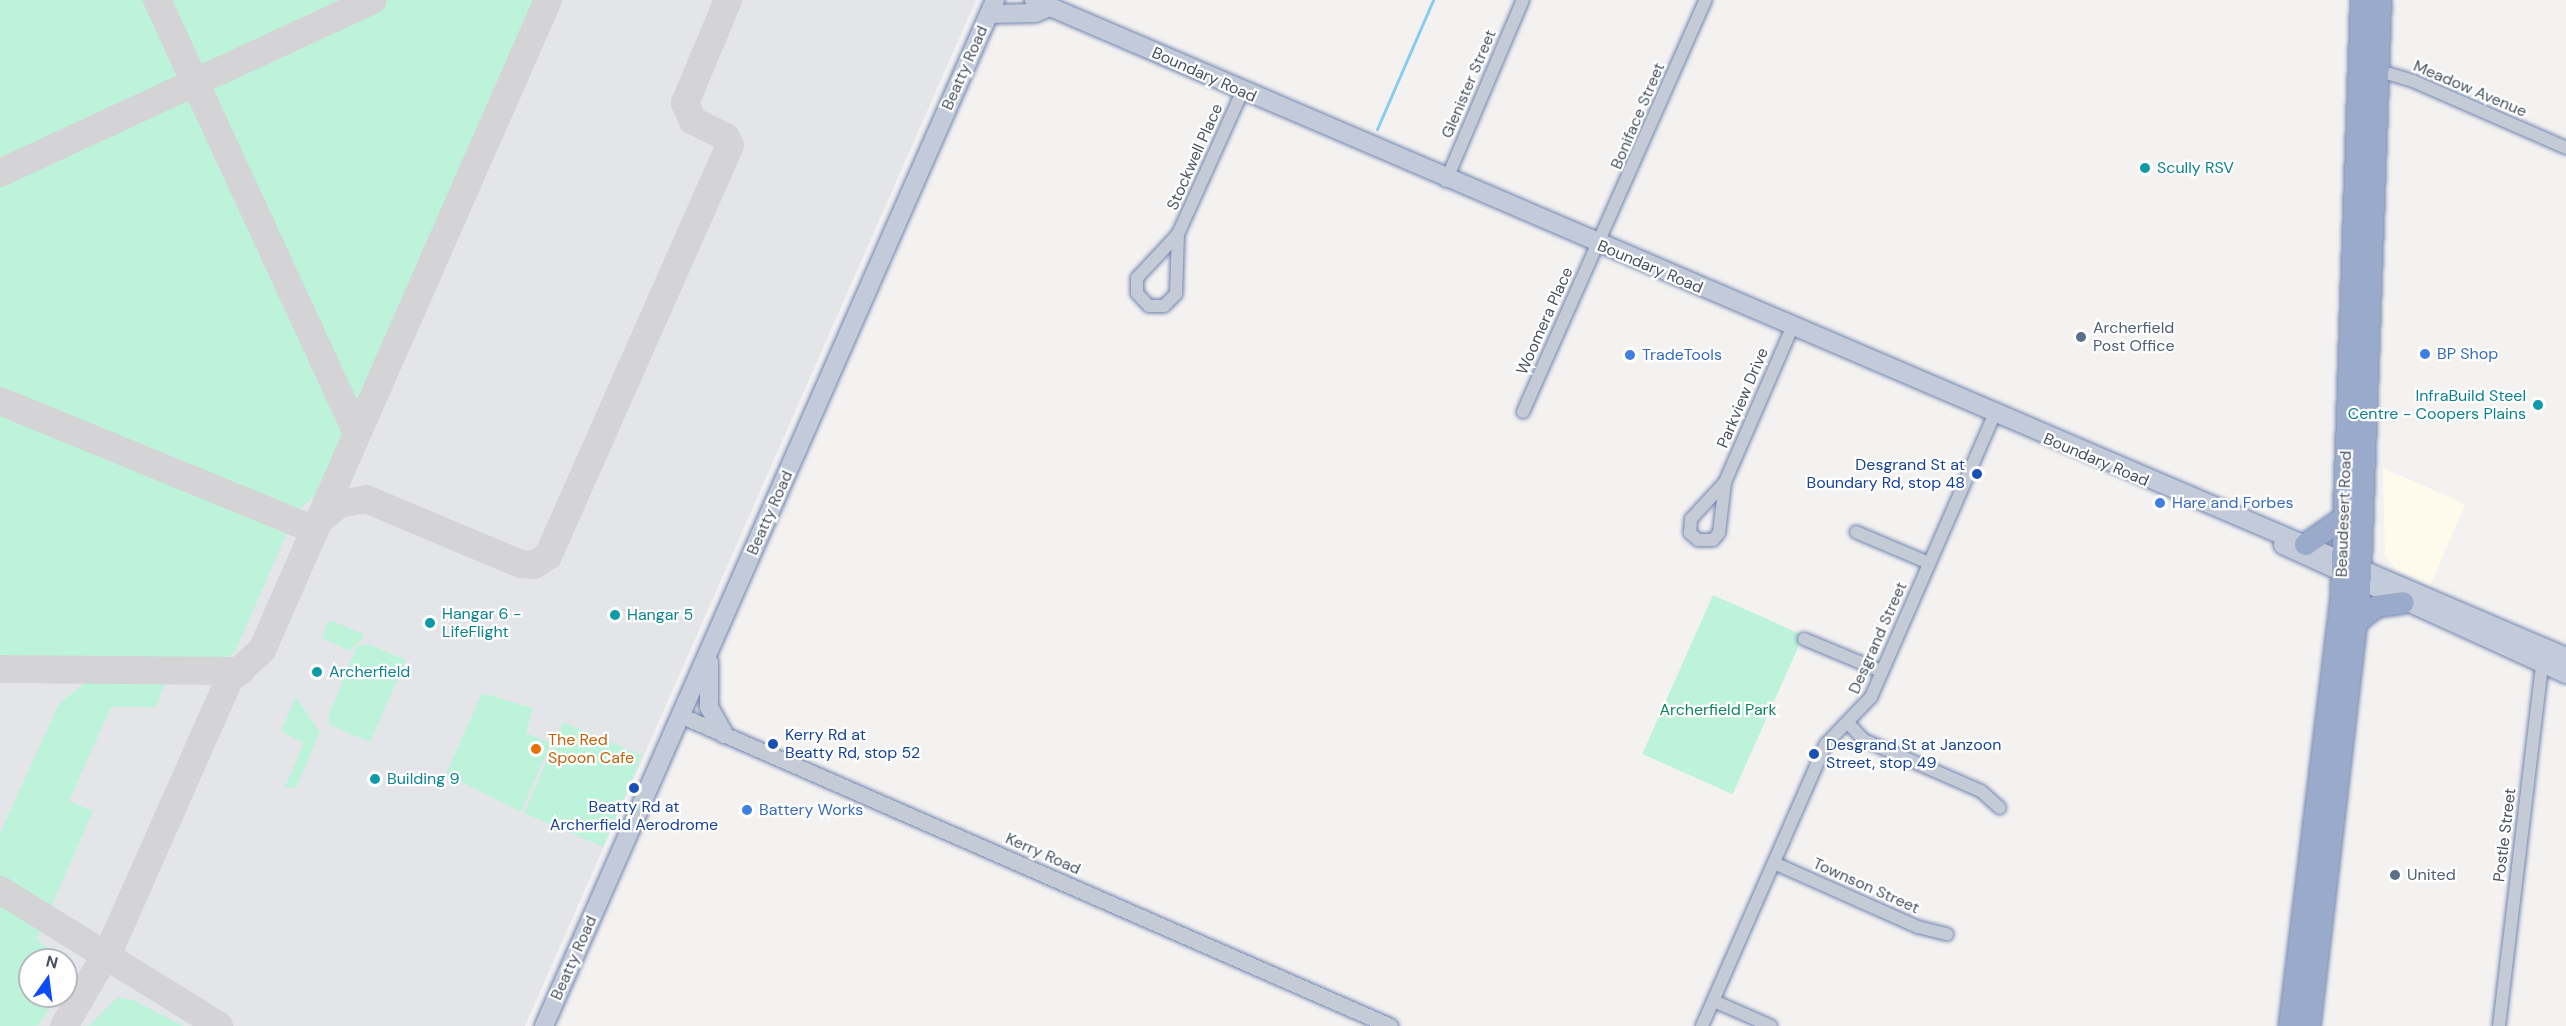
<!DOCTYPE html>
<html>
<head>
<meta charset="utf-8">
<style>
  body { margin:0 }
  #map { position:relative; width:2566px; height:1026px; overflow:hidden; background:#f4f2f1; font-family:"DM Sans",sans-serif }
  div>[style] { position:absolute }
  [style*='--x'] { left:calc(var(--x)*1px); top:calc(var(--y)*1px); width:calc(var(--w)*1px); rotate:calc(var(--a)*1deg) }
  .commercial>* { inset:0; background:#fefbec }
  .airport>* { inset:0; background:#e3e5e9 }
  .green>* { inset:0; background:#bef3db; transform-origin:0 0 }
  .stream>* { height:3px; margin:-1.5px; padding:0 1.5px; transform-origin:1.5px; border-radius:1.5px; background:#88ccf4 }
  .taxiway>* { height:28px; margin:-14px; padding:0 14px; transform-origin:14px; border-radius:14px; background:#d4d4d6 }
  .roads { filter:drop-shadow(0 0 2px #7185af) drop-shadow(0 0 2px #7185af) }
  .minor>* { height:12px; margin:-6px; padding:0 6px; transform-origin:6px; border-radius:6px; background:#c4cbd7 }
  .tertiary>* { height:15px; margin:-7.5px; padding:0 7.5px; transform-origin:7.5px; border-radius:7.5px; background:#c4cbd7 }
  .secondary>* { height:18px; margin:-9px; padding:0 9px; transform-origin:9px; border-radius:9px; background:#c3cbdb }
  .trunk>* { height:21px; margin:-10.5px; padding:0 10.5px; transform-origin:10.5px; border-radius:10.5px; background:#9aaaca }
  .dots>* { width:16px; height:16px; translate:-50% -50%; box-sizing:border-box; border:3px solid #fff; border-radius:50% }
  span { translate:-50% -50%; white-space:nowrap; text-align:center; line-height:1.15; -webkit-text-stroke:4.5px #fff; paint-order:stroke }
  .street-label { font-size:16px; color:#475161 }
  .culture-label { font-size:16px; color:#0d838f }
  .left { translate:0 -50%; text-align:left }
  .right { translate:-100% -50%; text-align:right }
  .service-label { font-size:16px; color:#4e5e75 }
  .shop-label { font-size:16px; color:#366cbe }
  .transit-label { font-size:16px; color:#164399 }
  .park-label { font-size:16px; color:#10855c }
  .food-label { font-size:16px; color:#c56008 }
  .north { position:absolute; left:18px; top:948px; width:60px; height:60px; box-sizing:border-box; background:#fff; border:2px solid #b5b9c0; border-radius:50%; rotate:14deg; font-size:16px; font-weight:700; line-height:24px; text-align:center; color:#475161 }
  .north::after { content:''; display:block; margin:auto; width:21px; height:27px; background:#0b4cf5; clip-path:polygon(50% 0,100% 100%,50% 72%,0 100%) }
</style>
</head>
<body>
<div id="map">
  <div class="commercial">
    <div style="clip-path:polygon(2383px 468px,2465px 504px,2430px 586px,2396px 569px,2385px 556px)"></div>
  </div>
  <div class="airport">
    <div style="clip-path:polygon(evenodd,0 0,976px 0,525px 1026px,0 1026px,0 0,30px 960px,66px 960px,66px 996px,30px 996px,30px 960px)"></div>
  </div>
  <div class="green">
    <div style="clip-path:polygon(0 0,538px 0,319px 493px,296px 512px,235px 652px,221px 661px,0 658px)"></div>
    <div style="left:1713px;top:595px;width:99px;height:174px;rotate:24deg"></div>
    <div style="clip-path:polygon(329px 620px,364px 634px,361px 640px,350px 651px,322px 638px)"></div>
    <div style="clip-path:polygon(368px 644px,406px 660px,370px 742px,330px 725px,328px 717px,357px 646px)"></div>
    <div style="clip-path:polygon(87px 681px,166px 681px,156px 707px,111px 707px,69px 801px,93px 811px,51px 907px,45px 907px,0 879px,0 833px,59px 704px)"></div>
    <div style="clip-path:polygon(482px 693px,533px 708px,526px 733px,551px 743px,521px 812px,446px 774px)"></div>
    <div style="clip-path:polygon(296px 697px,320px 732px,296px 788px,285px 787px,304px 743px,281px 731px)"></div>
    <div style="left:563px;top:722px;width:86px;height:99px;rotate:23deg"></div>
    <div style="clip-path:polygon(0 902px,32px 921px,40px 932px,37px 939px,61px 960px,30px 960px,30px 996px,57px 996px,38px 1026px,0 1026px)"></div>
    <div style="clip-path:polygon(118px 997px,133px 1000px,183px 1026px,89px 1026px)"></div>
  </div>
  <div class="stream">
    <div style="--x:1377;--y:129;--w:141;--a:-66.5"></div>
  </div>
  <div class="taxiway">
    <div style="--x:157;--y:0;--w:477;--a:65.2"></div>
    <div style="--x:0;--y:173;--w:411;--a:-24.9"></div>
    <div style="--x:0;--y:401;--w:339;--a:22.3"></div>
    <div style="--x:319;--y:521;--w:26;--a:-40"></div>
    <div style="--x:339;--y:504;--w:27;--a:-10"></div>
    <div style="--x:366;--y:499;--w:168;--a:22.8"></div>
    <div style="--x:521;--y:564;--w:13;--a:4"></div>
    <div style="--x:534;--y:565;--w:17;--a:-33"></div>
    <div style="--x:548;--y:556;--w:449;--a:-66.1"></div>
    <div style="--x:730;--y:145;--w:9;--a:-117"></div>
    <div style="--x:726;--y:137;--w:37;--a:-154"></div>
    <div style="--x:693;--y:121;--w:20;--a:-114"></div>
    <div style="--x:685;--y:103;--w:112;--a:-67.3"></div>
    <div style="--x:0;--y:669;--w:241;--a:0.5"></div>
    <div style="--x:0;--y:890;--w:258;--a:31.8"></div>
    <div style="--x:64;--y:1026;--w:95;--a:-59.7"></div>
    <div style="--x:112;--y:944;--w:289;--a:-66.1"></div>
    <div style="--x:229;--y:680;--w:45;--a:-42.3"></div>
    <div style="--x:262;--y:650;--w:710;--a:-66.25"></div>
  </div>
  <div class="roads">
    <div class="minor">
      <div style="--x:2373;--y:69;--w:42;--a:16.7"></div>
      <div style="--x:2413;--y:81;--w:167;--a:23.6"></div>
      <div style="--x:1446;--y:181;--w:197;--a:-67"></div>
      <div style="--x:1178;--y:234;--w:60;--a:91.9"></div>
      <div style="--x:1176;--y:294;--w:17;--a:135"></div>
      <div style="--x:1164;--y:306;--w:15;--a:180"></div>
      <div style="--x:1149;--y:306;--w:18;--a:-133"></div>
      <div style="--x:1137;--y:293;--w:15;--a:-90"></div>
      <div style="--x:1137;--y:278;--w:60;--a:-47"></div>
      <div style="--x:1178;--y:234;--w:156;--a:-65.7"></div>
      <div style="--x:1523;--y:412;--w:451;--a:-66.1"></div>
      <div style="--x:1725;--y:482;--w:51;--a:96.7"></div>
      <div style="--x:1719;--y:533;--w:9;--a:131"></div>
      <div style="--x:1713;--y:540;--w:15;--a:180"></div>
      <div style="--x:1698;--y:540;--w:11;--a:-139"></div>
      <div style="--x:1690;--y:533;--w:14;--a:-86"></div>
      <div style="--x:1691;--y:519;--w:50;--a:-47.4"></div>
      <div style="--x:1725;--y:482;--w:168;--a:-66.5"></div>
      <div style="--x:1856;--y:532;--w:79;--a:23"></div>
      <div style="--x:1804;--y:639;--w:83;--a:22.6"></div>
      <div style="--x:1848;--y:723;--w:23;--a:47"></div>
      <div style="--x:1864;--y:740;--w:128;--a:23.6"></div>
      <div style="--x:1981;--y:791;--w:25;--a:42"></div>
      <div style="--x:1774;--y:863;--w:158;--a:24"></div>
      <div style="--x:1918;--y:927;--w:30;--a:14"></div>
      <div style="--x:1714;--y:1001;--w:62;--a:23.7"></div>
      <div style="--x:1702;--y:1026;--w:308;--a:-66.3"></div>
      <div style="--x:1826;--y:744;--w:65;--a:-46.2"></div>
      <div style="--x:1871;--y:697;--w:307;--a:-66.4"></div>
      <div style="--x:2499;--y:1026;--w:371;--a:-83.2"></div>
    </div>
    <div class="tertiary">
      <div style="--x:680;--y:715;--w:775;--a:23.65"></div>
    </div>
    <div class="secondary">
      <div style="--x:1034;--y:0;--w:1667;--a:23.21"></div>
      <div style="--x:989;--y:14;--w:46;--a:-1.2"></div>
      <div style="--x:1035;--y:13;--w:15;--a:-23"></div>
      <div style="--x:2283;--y:545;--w:311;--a:24.5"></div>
      <div style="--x:709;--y:662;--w:45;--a:90"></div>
      <div style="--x:709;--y:707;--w:31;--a:61"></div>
      <div style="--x:544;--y:1026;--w:1121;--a:-66.27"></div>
    </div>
    <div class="trunk">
      <div style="--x:2305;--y:544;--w:47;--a:-34.7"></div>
      <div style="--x:2357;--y:621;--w:24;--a:-38"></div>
      <div style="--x:2376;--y:606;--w:27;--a:-8"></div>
      <div style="--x:2289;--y:1026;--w:433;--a:-83.1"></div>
      <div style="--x:2341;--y:596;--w:596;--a:-88.08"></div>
      <div style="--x:2309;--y:1026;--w:434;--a:-83.4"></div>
      <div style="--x:2359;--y:595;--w:595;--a:-87.98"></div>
    </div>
  </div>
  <div class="dots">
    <div style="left:2145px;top:168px;background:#0f9aa8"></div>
    <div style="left:2081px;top:337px;background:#5c6f8a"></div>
    <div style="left:2425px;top:354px;background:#3f7fe0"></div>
    <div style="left:1630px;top:355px;background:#3f7fe0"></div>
    <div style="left:2538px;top:405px;background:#0f9aa8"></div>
    <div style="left:1977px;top:474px;background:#1a4fb4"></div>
    <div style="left:2160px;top:503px;background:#3f7fe0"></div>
    <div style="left:615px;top:615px;background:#0f9aa8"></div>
    <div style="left:430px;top:623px;background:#0f9aa8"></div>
    <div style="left:317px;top:672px;background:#0f9aa8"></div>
    <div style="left:773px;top:744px;background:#1a4fb4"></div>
    <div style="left:536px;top:749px;background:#e8710a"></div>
    <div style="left:1814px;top:754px;background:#1a4fb4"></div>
    <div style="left:375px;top:779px;background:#0f9aa8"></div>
    <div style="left:634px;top:788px;background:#1a4fb4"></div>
    <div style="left:747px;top:810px;background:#3f7fe0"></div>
    <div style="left:2395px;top:875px;background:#5c6f8a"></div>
  </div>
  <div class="street-label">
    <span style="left:965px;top:68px;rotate:-66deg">Beatty Road</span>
    <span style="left:1204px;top:75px;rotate:24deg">Boundary Road</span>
    <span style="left:1469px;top:84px;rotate:-67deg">Glenister Street</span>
    <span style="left:2470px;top:89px;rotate:23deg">Meadow Avenue</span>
    <span style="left:1638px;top:116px;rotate:-67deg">Boniface Street</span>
    <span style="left:1195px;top:157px;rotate:-66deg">Stockwell Place</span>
    <span style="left:1650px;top:267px;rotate:23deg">Boundary Road</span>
    <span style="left:1545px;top:321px;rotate:-66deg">Woomera Place</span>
    <span style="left:1743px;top:398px;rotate:-67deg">Parkview Drive</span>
    <span style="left:2096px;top:460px;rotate:23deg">Boundary Road</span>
    <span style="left:770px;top:513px;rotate:-66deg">Beatty Road</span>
    <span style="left:2344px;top:514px;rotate:-88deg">Beaudesert Road</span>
    <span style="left:1878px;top:638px;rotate:-66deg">Desgrand Street</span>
    <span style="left:2505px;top:835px;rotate:-83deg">Postle Street</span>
    <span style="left:1043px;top:854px;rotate:24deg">Kerry Road</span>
    <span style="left:1866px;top:886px;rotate:24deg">Townson Street</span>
    <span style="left:574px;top:958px;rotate:-66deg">Beatty Road</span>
  </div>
  <div class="culture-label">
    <span class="left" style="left:2157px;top:168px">Scully RSV</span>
    <span class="right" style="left:2526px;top:405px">InfraBuild Steel<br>Centre - Coopers Plains</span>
    <span class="left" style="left:442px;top:623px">Hangar 6 -<br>LifeFlight</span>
    <span class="left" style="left:627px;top:615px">Hangar 5</span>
    <span class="left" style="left:329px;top:672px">Archerfield</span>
    <span class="left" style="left:387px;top:779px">Building 9</span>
  </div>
  <div class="service-label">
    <span class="left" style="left:2093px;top:337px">Archerfield<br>Post Office</span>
    <span class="left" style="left:2407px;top:875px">United</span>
  </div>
  <div class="shop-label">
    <span class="left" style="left:2437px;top:354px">BP Shop</span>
    <span class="left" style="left:1642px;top:355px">TradeTools</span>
    <span class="left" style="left:2172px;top:503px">Hare and Forbes</span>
    <span class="left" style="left:759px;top:810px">Battery Works</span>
  </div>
  <div class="transit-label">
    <span class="right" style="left:1965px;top:474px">Desgrand St at<br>Boundary Rd, stop 48</span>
    <span class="left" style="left:785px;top:744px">Kerry Rd at<br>Beatty Rd, stop 52</span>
    <span class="left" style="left:1826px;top:754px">Desgrand St at Janzoon<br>Street, stop 49</span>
    <span style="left:634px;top:816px">Beatty Rd at<br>Archerfield Aerodrome</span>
  </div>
  <div class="park-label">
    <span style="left:1718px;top:710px">Archerfield Park</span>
  </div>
  <div class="food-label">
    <span class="left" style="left:548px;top:749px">The Red<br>Spoon Cafe</span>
  </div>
  <div class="north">N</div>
</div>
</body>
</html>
